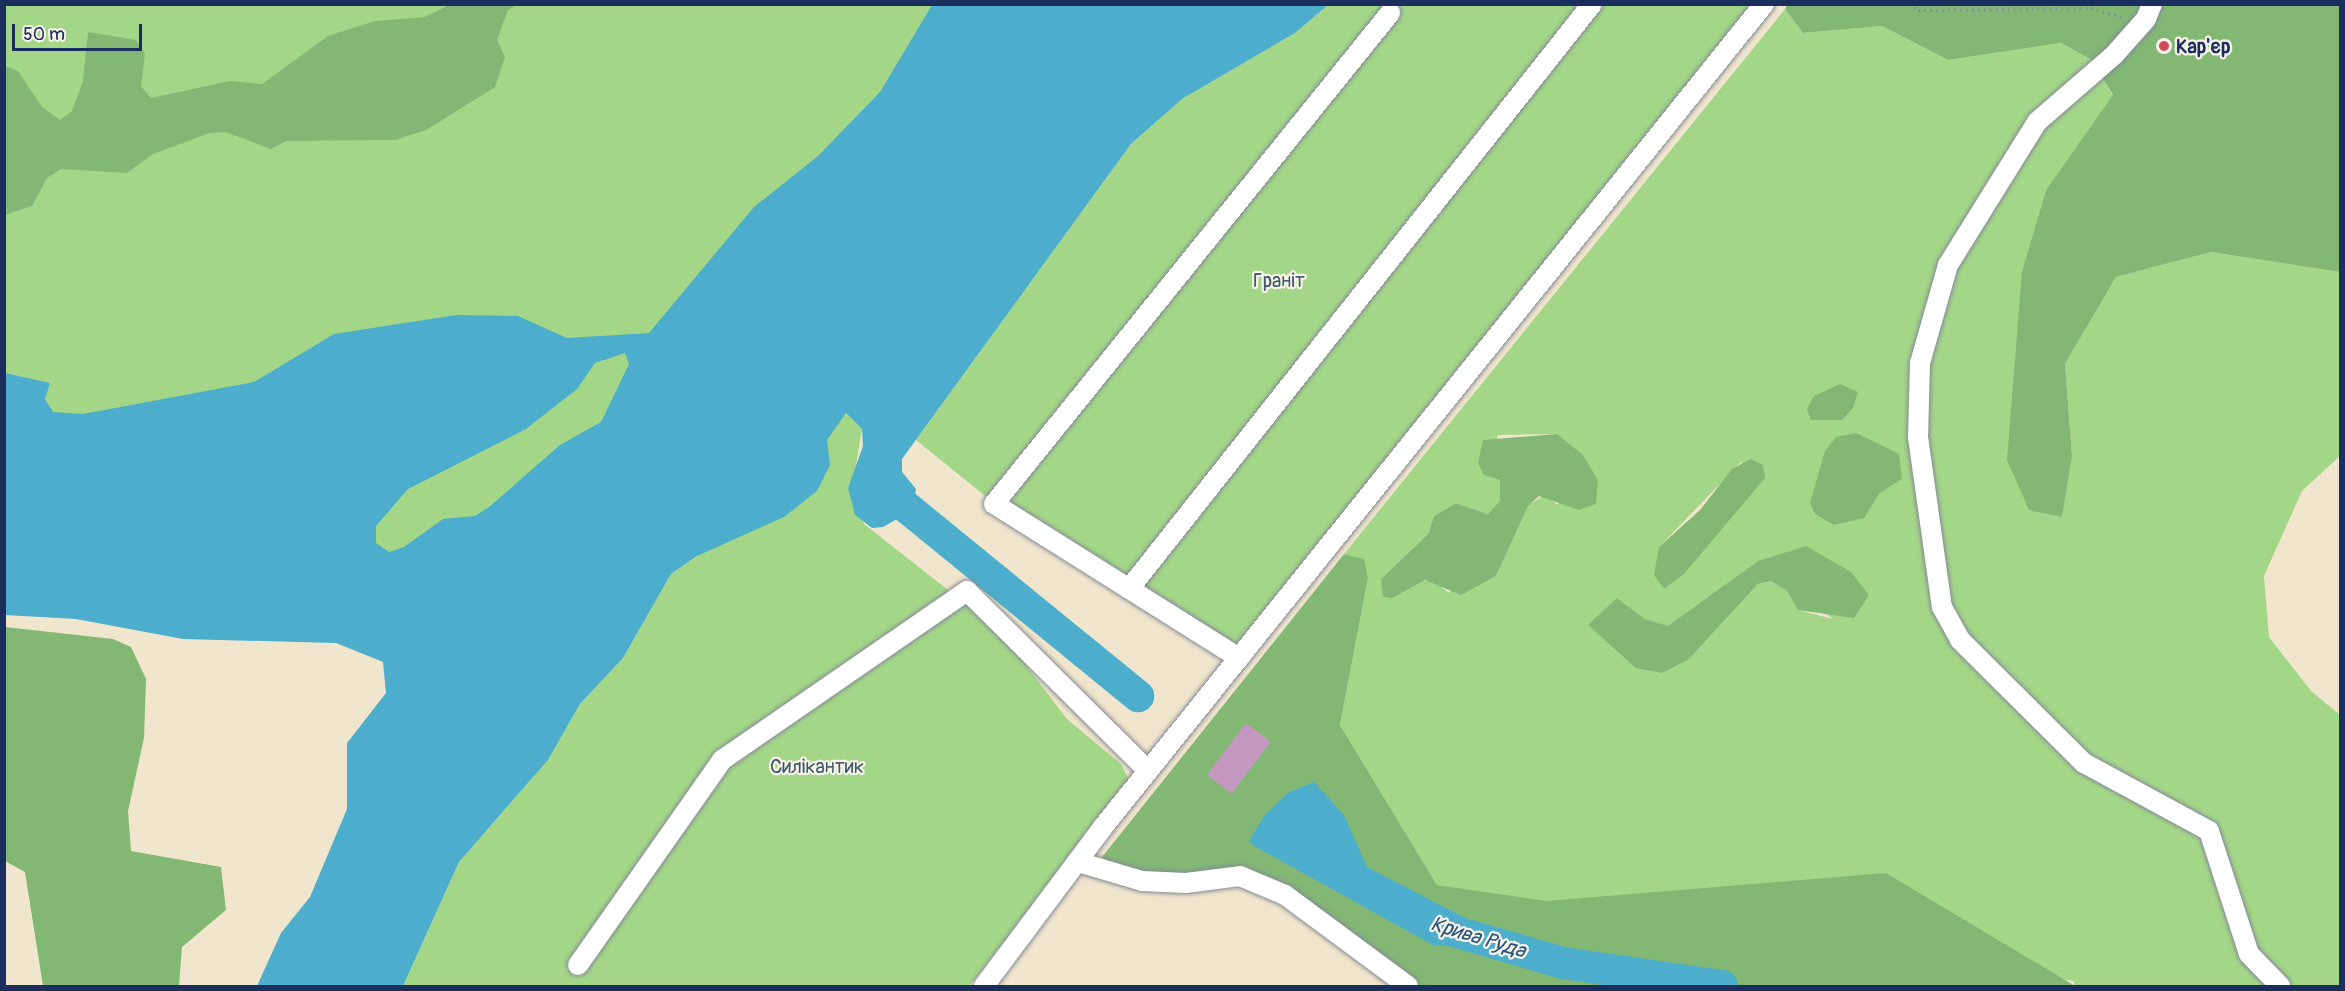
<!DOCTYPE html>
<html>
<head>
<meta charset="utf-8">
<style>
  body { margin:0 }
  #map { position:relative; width:2345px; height:991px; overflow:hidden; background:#f0e6cd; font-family:Pangolin,sans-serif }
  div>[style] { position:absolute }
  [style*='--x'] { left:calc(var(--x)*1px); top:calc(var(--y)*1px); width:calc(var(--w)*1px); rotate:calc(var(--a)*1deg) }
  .green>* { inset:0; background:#a3d787 }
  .forest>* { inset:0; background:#82b874 }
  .water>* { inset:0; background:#4caecc }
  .river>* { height:32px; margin:-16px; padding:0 16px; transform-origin:16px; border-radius:16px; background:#4caecc }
  .building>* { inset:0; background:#c599bf; transform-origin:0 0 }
  .path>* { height:3px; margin-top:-1.5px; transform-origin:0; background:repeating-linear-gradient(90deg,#868a96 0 1.5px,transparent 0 6px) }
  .roads { filter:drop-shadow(0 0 2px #868a96) drop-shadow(0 0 2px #868a96) }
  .minor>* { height:20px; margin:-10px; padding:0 10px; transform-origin:10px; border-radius:10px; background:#fff }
  .dots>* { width:16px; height:16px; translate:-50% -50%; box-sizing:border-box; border:3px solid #f7f3e8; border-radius:50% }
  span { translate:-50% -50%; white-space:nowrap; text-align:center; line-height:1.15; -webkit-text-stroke:4.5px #f7f3e8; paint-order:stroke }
  .poi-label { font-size:20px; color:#1b2f5e; font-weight:700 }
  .left { translate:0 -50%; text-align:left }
  .park-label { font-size:20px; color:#3d5968 }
  .water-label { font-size:21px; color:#2a557f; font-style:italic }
  .frame { position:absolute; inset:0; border:6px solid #1b2f5e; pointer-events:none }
  .scale { position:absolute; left:12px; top:24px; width:130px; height:27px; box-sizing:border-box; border:3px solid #1b2f5e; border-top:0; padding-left:8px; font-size:18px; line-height:21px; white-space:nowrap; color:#1b2f5e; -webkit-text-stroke:4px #f7f3e8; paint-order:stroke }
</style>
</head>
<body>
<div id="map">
  <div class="green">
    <div style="clip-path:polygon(4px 5px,1036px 5px,398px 619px,5px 545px)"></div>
    <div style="clip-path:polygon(1328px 5px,1756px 5px,1231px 658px,1063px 559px,916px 440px,1131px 144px,1182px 99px,1295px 33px)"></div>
    <div style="clip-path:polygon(evenodd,1785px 9px,1803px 33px,1882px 26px,1948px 60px,2061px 43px,2090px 59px,2113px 96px,2046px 190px,2022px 271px,2022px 288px,2072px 456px,2065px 364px,2116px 277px,2211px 252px,2340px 272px,2340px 456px,2302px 491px,2264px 576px,2269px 637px,2311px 691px,2340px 715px,2340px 986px,2075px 986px,2074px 981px,1437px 885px,1340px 725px,1368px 578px,1363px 559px,1344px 554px,1785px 9px,1856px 433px,1875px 447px,1902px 479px,1879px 494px,1863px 518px,1856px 433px,1785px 9px,1557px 434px,1558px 505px,1545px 495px,1528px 505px,1496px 576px,1448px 592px,1433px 581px,1381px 579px,1428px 534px,1434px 516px,1456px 503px,1488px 514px,1501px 501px,1500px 480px,1484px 475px,1498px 435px,1557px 434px,1785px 9px,1743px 460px,1683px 575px,1664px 589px,1659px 547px,1743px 460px,1785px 9px,1758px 561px,1833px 619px,1798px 610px,1787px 591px,1771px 581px,1758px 584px,1689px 659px,1617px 598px,1645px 619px,1668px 627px,1758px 561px)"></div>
    <div style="clip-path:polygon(846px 413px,862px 429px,856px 465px,864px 524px,999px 630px,1067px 719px,1121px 764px,1130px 782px,969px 986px,403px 986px,459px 862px,548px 760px,580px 704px,623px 658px,671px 574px,830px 465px,826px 440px)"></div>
  </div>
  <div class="forest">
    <div style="clip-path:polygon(451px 4px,517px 5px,508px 10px,497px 40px,505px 57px,495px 87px,426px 130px,395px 140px,286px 141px,271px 149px,226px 132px,210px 133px,153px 154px,127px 173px,61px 169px,47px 178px,32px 206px,5px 215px,5px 66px,18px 71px,42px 107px,60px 120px,72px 111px,83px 81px,88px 32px,136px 40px,145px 54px,141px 86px,151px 98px,230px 81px,262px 84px,328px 36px,375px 21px,425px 17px)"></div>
    <div style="clip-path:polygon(1788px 4px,2340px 5px,2340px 272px,2211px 252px,2116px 277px,2065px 364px,2072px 456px,2062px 517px,2029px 510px,2007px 460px,2022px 271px,2046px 190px,2113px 95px,2090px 59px,2061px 43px,1948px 60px,1882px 26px,1803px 33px,1785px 9px)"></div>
    <div style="clip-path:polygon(1840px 384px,1858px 392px,1853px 408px,1842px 420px,1811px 420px,1807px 409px,1814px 396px)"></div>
    <div style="clip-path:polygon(1856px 433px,1899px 454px,1902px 479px,1879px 494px,1864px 518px,1834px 525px,1815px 514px,1810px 503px,1825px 451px,1836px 437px)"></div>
    <div style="clip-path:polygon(1557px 434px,1583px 455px,1598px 480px,1596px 504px,1579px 510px,1539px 496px,1528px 506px,1496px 576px,1461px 595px,1425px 580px,1392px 598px,1383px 597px,1381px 579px,1428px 534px,1434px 516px,1456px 503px,1488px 514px,1500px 501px,1500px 480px,1484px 475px,1478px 463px,1483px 440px)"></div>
    <div style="clip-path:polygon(1751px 459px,1763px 465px,1765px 478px,1683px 575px,1664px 589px,1654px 575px,1659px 547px,1700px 510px,1732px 469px)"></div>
    <div style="clip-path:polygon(1806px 546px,1851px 572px,1869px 595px,1854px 618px,1798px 610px,1787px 591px,1771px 581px,1758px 584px,1689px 659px,1662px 673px,1636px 668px,1588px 625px,1617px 598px,1645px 619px,1668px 626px,1758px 561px)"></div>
    <div style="clip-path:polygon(1344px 554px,1364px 559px,1368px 578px,1340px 725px,1437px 885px,1546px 901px,1886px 873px,2075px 986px,1402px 986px,1279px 895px,1242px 884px,1115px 870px,1102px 857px)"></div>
    <div style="clip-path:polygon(5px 627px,113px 639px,131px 647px,146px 679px,144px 738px,128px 811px,131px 851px,221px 867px,226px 910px,182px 947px,179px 986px,43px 986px,25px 872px,5px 861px)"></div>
  </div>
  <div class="water">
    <div style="clip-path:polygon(evenodd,932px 5px,1328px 5px,1295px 33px,1182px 99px,1131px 144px,902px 459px,902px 472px,916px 489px,913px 510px,883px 527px,872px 528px,855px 515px,848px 488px,863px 446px,862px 429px,846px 413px,827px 440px,830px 465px,817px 491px,784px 517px,697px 556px,671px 574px,623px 658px,580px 704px,548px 760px,459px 862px,403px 986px,257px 986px,281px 933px,310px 897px,347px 809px,347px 743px,386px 693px,383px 662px,336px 643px,183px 639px,76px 619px,5px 615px,5px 373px,50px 383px,45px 399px,53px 412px,83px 414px,254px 382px,334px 334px,456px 315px,518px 316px,567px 338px,649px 333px,754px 207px,818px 156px,880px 92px,932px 5px,625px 353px,629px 364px,601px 422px,560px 445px,489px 507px,475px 516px,443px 519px,404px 547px,389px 552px,376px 543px,376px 526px,408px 489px,526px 429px,577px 389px,595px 363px,625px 353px)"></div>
    <div style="clip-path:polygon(1314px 782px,1344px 815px,1367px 867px,1473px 922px,1481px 934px,1476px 941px,1464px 947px,1433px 945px,1254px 846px,1249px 841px,1264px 816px,1289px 792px)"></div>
  </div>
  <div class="river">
    <div style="--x:905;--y:506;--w:301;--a:39.2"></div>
    <div style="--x:1436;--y:926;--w:132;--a:16.2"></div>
    <div style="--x:1563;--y:963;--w:161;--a:8.2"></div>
  </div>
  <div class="building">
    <div style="left:1246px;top:723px;width:31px;height:65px;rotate:37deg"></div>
  </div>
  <div class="path">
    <div style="--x:1909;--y:4;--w:11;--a:34"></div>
    <div style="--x:1918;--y:10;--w:173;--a:-0.7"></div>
    <div style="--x:2091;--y:8;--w:33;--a:16"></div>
  </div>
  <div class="roads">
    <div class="minor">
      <div style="--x:2152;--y:4;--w:16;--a:112"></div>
      <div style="--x:2146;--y:19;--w:48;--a:131.6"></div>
      <div style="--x:2114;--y:55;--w:102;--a:139"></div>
      <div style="--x:2037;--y:122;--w:168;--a:121.9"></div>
      <div style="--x:1948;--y:265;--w:102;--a:105.9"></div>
      <div style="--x:1920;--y:363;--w:74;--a:91.5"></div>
      <div style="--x:1918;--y:437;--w:172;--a:82"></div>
      <div style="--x:1942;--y:607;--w:38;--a:61"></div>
      <div style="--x:1960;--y:640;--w:175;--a:44.8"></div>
      <div style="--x:2084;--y:763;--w:142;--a:28.5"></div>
      <div style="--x:2209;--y:831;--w:129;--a:72"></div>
      <div style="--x:2249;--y:954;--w:45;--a:45.9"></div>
      <div style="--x:1129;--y:589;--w:746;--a:-51.64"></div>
      <div style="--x:1239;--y:658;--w:289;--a:-147.8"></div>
      <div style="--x:994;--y:504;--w:631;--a:-51.11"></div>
      <div style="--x:1078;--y:862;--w:67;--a:16.5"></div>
      <div style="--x:1142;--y:881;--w:44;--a:2.6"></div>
      <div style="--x:1186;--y:883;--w:54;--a:-7.4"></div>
      <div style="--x:1240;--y:876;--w:49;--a:22.9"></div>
      <div style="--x:1285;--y:895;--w:153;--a:36.5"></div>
      <div style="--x:578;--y:965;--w:251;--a:-54.9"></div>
      <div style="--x:722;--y:760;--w:298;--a:-34.6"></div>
      <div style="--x:967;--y:591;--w:255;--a:44.8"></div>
      <div style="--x:984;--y:986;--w:199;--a:-53.2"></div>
      <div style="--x:1103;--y:827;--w:1056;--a:-51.23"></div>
    </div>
  </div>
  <div class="dots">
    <div style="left:2164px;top:46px;background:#d1495b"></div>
  </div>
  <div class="poi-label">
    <span class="left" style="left:2176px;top:46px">Кар'єр</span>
  </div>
  <div class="park-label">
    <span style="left:1279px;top:280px">Граніт</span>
    <span style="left:817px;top:766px">Силікантик</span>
  </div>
  <div class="water-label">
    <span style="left:1478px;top:938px;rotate:17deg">Крива Руда</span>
  </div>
  <div class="frame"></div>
  <div class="scale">50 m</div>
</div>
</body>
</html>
